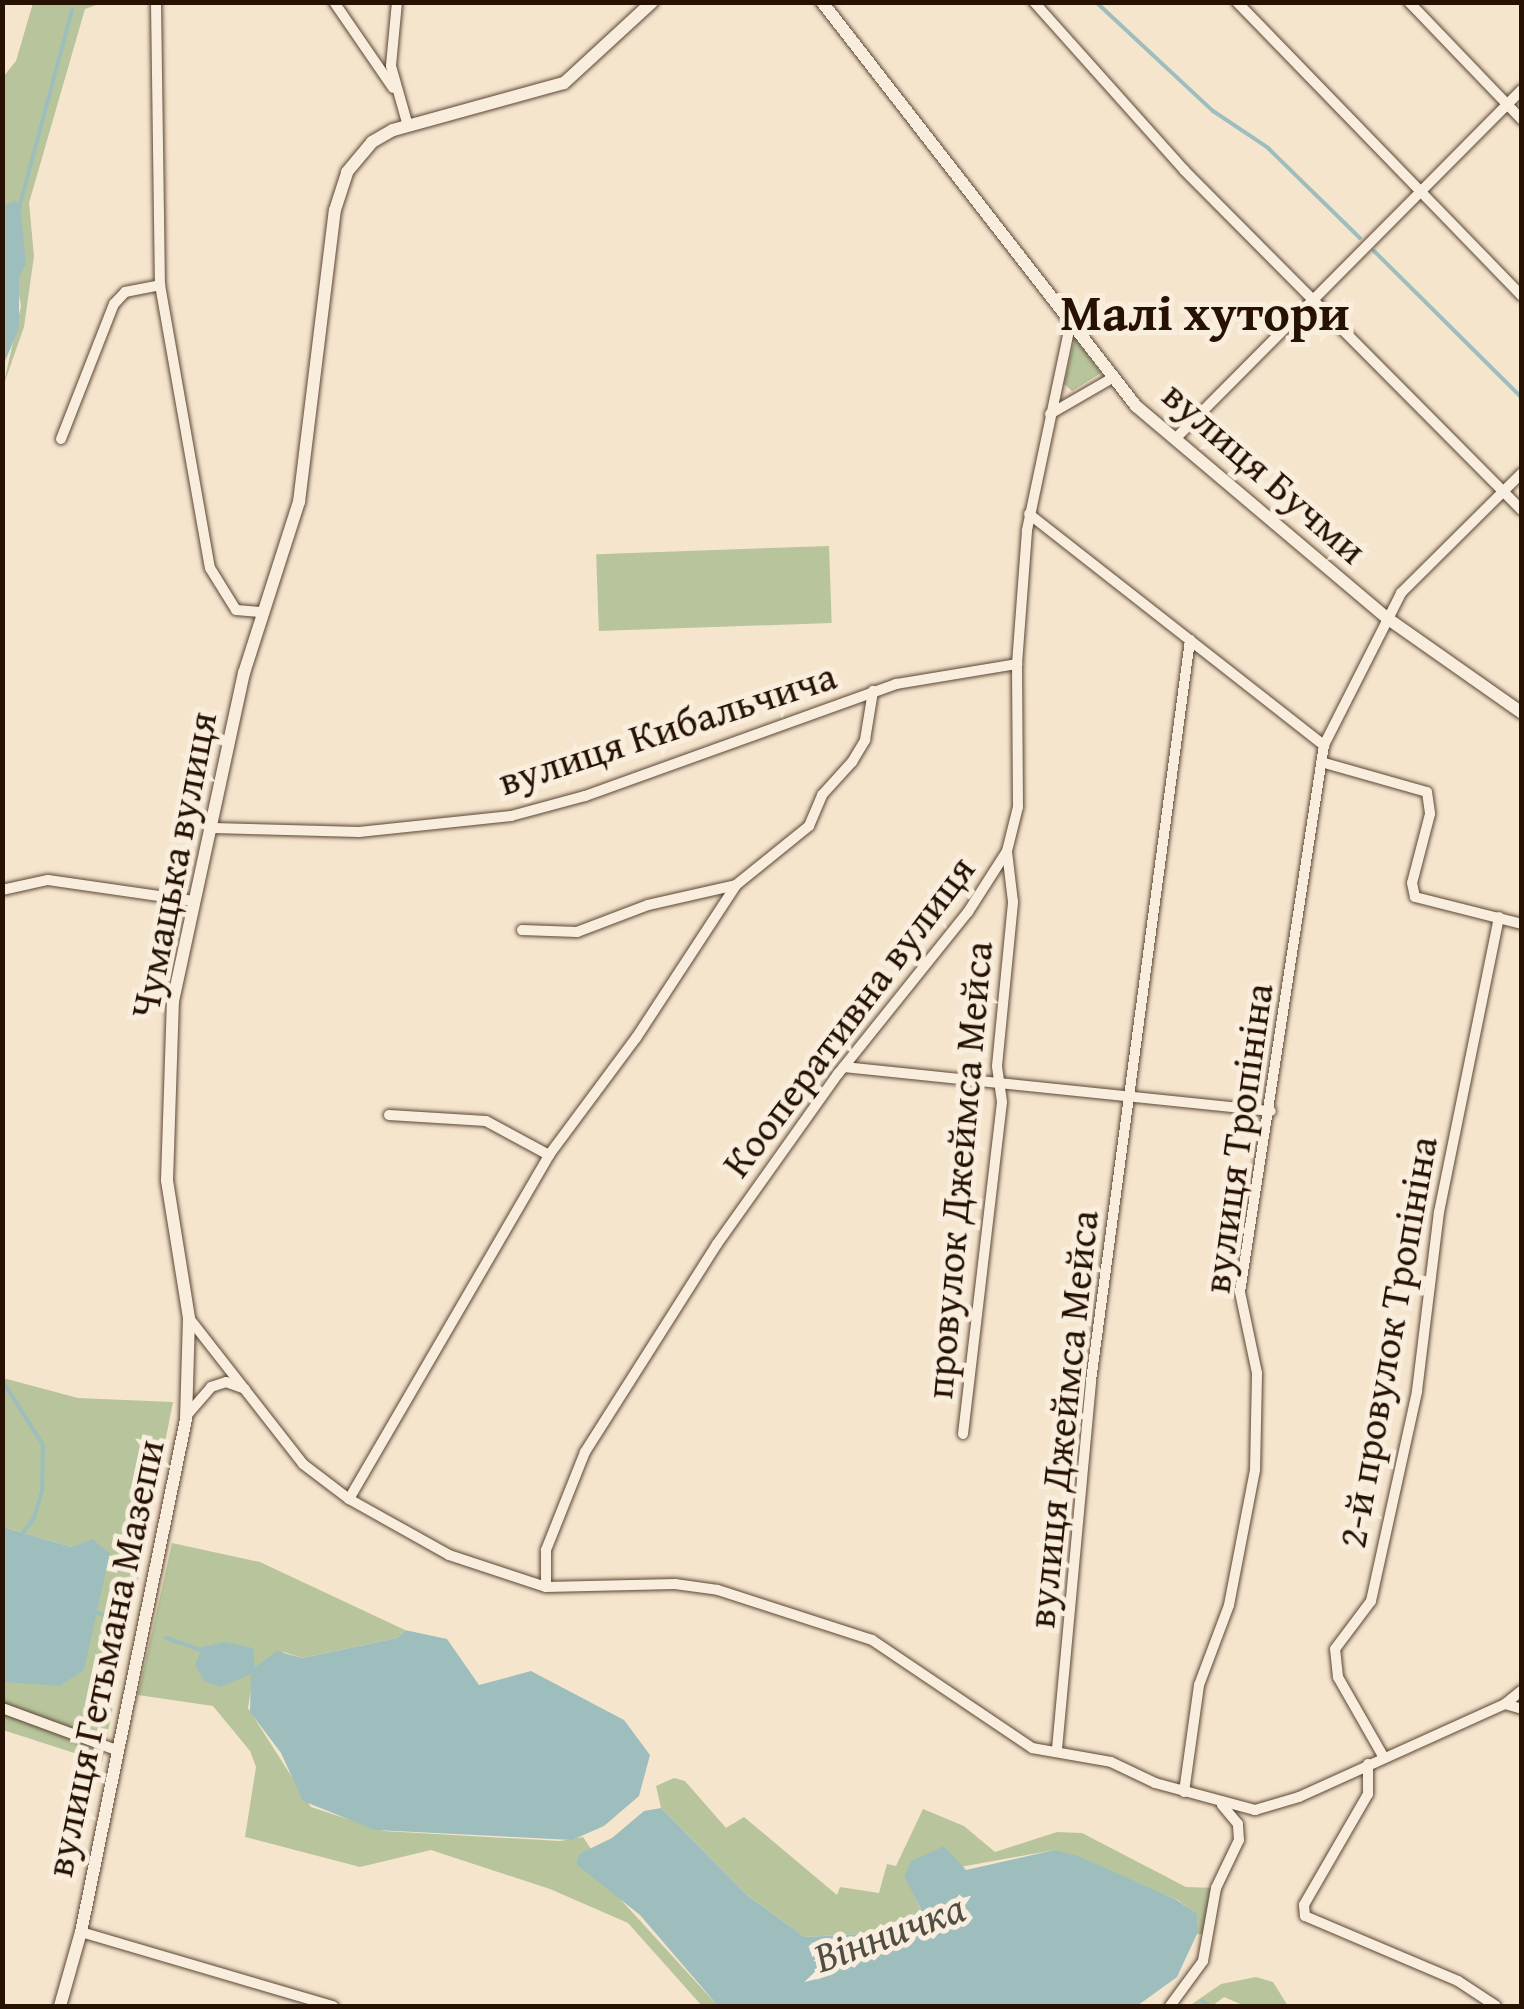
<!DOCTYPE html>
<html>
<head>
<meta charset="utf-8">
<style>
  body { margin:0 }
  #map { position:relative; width:1524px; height:2009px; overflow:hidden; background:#f6e5cd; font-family:"Gentium Book Plus",serif }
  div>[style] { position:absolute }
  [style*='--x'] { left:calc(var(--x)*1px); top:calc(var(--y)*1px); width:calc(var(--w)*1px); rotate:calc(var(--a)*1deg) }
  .green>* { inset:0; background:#b8c59c; transform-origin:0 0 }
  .water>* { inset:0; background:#9ebebe }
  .stream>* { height:4px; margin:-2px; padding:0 2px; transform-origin:2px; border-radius:2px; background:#9ebebe }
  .roads { filter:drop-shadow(0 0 2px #5a4636) drop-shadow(0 0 2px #5a4636) }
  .minor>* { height:10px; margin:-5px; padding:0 5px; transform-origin:5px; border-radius:5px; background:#f9eede }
  .tertiary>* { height:12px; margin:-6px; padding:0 6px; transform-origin:6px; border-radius:6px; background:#f9eede }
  span { translate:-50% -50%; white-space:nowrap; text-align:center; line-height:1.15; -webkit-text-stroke:10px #f9eede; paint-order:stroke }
  .street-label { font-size:40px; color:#261103 }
  .water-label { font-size:42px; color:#504e44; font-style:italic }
  .district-label { font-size:50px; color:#261103; font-weight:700 }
  .frame { position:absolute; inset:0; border:5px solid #261103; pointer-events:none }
</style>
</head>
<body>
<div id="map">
  <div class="green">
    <div style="clip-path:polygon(33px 3px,102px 3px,85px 9px,29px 203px,34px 256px,24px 327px,3px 387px,21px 306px,3px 206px,3px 77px,16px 61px)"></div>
    <div style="clip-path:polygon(1075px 338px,1101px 373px,1072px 391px,1064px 384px)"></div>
    <div style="left:829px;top:546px;width:77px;height:233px;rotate:88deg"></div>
    <div style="clip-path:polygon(3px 1378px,78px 1398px,173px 1402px,102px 1762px,3px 1730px,2px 1682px,72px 1547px,3px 1527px)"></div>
    <div style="clip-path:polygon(172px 1543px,260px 1562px,405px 1630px,397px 1638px,302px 1658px,284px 1652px,253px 1677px,248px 1708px,311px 1807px,384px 1831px,560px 1841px,583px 1837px,591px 1849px,579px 1854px,718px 2006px,702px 2006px,628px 1923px,550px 1889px,431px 1850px,360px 1867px,245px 1837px,256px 1767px,250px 1751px,213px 1706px,138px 1695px)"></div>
    <div style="clip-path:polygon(674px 1778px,685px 1781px,726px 1828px,744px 1817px,837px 1895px,840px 1887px,879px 1893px,887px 1864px,896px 1866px,923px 1809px,964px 1826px,995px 1852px,1057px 1832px,1082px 1833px,1186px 1887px,1216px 1888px,1209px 1934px,1197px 1934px,1196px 1914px,1178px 1900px,1054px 1850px,905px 1877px,921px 1910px,901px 1924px,877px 1933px,805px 1937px,748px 1896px,661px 1808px,656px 1786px)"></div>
    <div style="clip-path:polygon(1256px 1977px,1273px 1982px,1288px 2006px,1245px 2006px,1224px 1997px,1212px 2006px,1189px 2006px,1221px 1984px)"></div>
  </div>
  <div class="water">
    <div style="clip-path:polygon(14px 201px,20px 204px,26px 264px,19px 277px,19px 328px,3px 366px,3px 206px)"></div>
    <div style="clip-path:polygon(3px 1527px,72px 1547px,92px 1539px,110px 1553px,84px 1670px,60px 1686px,3px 1682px)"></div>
    <div style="clip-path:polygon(405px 1630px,447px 1639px,479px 1685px,531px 1671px,624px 1720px,650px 1755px,639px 1796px,604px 1826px,572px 1840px,375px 1830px,303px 1801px,281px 1753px,250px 1712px,251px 1674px,221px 1687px,204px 1681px,195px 1665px,202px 1647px,225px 1642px,253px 1648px,255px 1667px,277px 1651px,302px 1658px,397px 1638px)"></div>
    <div style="clip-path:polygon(661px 1808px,748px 1896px,805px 1937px,877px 1933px,901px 1924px,921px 1909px,904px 1877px,911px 1861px,944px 1846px,966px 1870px,1054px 1850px,1078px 1856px,1177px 1900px,1197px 1914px,1197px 1934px,1177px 1977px,1137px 2006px,718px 2006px,640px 1915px,576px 1864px,579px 1854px,612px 1838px,644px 1811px)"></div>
  </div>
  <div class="stream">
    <div style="--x:1096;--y:2;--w:160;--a:43"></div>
    <div style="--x:1213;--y:111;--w:65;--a:33.7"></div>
    <div style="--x:1267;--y:147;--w:130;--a:44.4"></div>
    <div style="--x:19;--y:208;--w:205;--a:-75"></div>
    <div style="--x:1374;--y:251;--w:209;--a:44.8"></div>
    <div style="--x:2;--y:1380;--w:77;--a:57.8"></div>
    <div style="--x:43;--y:1445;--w:46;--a:91.2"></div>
    <div style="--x:42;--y:1491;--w:28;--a:107"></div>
    <div style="--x:34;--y:1518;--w:26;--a:127"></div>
    <div style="--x:97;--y:1613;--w:18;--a:16"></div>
    <div style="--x:166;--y:1638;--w:40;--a:18.9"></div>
    <div style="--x:1202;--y:2001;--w:9;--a:32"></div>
  </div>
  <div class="roads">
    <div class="minor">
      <div style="--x:156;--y:2;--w:283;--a:89.2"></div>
      <div style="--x:160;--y:285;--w:287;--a:80"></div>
      <div style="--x:210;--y:568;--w:49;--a:58.2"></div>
      <div style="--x:236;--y:610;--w:24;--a:5"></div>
      <div style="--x:334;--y:2;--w:104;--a:55.5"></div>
      <div style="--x:397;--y:2;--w:64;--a:95.4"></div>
      <div style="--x:391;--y:66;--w:62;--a:74.2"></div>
      <div style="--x:1034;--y:2;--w:225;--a:48.2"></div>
      <div style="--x:1184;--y:170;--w:479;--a:45.2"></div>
      <div style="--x:1237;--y:2;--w:409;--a:45.9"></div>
      <div style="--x:1409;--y:2;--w:163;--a:46.2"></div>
      <div style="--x:1050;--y:414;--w:74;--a:-30"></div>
      <div style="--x:61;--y:439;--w:145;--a:-68.6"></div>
      <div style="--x:114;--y:304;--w:16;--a:-47"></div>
      <div style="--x:125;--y:292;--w:36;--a:-11"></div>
      <div style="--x:1175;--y:439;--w:492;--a:-45.2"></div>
      <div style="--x:1029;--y:514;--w:375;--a:38.1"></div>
      <div style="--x:1321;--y:762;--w:110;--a:15.8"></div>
      <div style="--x:1427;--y:792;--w:22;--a:82"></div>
      <div style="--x:1430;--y:814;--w:71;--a:104.6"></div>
      <div style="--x:1412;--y:883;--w:14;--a:78"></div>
      <div style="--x:1415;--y:897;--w:110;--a:14.2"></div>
      <div style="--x:213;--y:828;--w:146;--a:1.6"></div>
      <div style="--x:359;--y:832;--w:153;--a:-6"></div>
      <div style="--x:511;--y:816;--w:77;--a:-15.1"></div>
      <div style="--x:585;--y:796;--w:331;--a:-19.8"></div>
      <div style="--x:896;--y:684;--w:123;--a:-9.4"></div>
      <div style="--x:2;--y:890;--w:47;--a:-12.3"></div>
      <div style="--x:48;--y:880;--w:147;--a:8.2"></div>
      <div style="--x:522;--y:930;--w:55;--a:2.1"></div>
      <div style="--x:577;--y:932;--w:76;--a:-20.8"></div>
      <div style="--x:648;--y:905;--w:90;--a:-12.8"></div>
      <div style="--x:844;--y:1067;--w:429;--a:5.9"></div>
      <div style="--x:389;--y:1115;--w:97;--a:3.5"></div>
      <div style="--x:486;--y:1121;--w:72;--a:28.4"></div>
      <div style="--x:189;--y:1318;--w:185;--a:52"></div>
      <div style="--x:303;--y:1464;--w:58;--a:37.3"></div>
      <div style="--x:349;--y:1499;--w:115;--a:29.2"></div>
      <div style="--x:449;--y:1555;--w:102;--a:18.3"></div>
      <div style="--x:546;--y:1587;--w:129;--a:-1.3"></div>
      <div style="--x:675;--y:1584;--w:43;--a:7.9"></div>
      <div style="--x:718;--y:1590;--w:162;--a:18"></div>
      <div style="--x:872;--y:1640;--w:193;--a:34"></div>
      <div style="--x:1032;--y:1748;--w:80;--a:10"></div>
      <div style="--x:1111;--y:1762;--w:49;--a:25.5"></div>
      <div style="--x:1155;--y:1783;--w:104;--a:15.1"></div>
      <div style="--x:1255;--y:1810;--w:46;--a:-16.5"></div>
      <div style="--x:1299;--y:1797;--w:226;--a:-24.3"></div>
      <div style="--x:1505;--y:1704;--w:18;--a:16"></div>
      <div style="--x:187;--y:1415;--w:37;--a:-49"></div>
      <div style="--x:211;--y:1387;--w:16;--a:-18"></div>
      <div style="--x:226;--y:1382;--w:20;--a:20"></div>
      <div style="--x:963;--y:1434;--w:334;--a:-83.3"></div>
      <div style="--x:1002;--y:1102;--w:36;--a:-98"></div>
      <div style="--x:997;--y:1066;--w:165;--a:-84.4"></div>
      <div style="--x:1013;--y:902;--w:50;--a:-96.8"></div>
      <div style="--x:349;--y:1499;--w:398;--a:-59.8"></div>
      <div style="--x:549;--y:1155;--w:146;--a:-53.4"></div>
      <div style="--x:636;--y:1038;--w:183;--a:-56.8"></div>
      <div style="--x:736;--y:885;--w:94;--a:-38.9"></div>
      <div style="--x:809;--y:826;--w:34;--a:-67"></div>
      <div style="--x:822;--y:795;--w:45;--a:-47.7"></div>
      <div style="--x:852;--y:762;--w:26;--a:-59"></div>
      <div style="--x:865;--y:740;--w:50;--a:-80.7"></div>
      <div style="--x:546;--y:1587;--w:37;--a:-90"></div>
      <div style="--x:546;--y:1550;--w:105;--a:-68.3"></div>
      <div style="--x:585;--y:1452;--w:246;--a:-57.6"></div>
      <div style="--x:717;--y:1244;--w:209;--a:-54.6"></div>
      <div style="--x:838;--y:1074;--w:208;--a:-51.3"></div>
      <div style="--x:968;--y:912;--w:72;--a:-57.4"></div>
      <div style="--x:1007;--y:851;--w:45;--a:-76"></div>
      <div style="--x:1018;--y:807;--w:143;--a:-90.4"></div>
      <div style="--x:1017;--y:664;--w:134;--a:-85.7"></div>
      <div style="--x:1027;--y:530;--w:219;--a:-78.1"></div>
      <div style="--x:1505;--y:1704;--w:22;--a:-39"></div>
      <div style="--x:2;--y:1708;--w:121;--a:20.2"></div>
      <div style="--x:1057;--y:1749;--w:370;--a:-84.7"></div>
      <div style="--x:1091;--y:1381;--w:748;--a:-82.39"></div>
      <div style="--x:1383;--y:1756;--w:91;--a:-119.7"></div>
      <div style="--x:1338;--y:1677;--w:28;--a:-96"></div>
      <div style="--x:1335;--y:1649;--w:60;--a:-53.1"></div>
      <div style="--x:1371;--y:1601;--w:215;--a:-77.6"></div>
      <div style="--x:1417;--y:1391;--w:180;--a:-83"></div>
      <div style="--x:1439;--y:1212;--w:301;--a:-78.5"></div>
      <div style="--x:1368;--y:1764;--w:30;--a:90"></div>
      <div style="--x:1368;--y:1794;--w:128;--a:120"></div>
      <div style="--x:1304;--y:1905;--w:11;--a:85"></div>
      <div style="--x:1305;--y:1916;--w:166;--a:23"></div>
      <div style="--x:1458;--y:1981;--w:45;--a:33.3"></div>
      <div style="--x:1184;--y:1792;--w:108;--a:-82"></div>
      <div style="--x:1199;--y:1685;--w:85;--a:-69.4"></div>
      <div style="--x:1229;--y:1605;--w:137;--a:-79.1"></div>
      <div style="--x:1255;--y:1470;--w:97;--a:-88.8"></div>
      <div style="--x:1257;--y:1373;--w:83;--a:-101.9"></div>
      <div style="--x:1240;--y:1292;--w:553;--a:-81.27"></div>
      <div style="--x:1324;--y:745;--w:170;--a:-63.1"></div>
      <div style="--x:1401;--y:593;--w:170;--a:-44.8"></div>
      <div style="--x:81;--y:1932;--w:263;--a:16.4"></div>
      <div style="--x:1170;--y:2006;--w:56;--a:-53.7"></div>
      <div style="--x:1203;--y:1961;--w:74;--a:-79.9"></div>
      <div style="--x:1216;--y:1888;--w:53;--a:-64.4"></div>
      <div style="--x:1239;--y:1840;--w:16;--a:-94"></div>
      <div style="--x:1238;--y:1824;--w:25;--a:-130"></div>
    </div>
    <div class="tertiary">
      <div style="--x:822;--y:2;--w:512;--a:52.14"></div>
      <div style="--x:1136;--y:406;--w:329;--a:40.2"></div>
      <div style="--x:1387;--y:618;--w:165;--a:35.1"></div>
      <div style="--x:60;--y:2006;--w:77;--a:-74.2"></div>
      <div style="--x:81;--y:1932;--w:524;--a:-78.43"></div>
      <div style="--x:186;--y:1419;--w:101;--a:-88.3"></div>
      <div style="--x:189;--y:1318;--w:140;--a:-99.1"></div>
      <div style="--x:167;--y:1180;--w:179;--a:-88.1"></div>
      <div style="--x:173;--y:1001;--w:336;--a:-77.8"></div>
      <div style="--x:244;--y:673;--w:180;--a:-72.2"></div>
      <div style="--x:299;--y:502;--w:294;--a:-83"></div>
      <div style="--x:335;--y:210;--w:40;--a:-72"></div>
      <div style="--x:347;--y:172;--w:39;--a:-50"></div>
      <div style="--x:372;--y:142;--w:24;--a:-30"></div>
      <div style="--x:393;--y:130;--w:177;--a:-15.4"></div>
      <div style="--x:564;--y:83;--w:120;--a:-42.6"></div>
    </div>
  </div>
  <div class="street-label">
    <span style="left:1265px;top:472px;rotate:41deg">вулиця Бучми</span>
    <span style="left:667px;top:728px;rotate:-18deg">вулиця Кибальчича</span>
    <span style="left:173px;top:865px;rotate:-79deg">Чумацька вулиця</span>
    <span style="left:848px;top:1016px;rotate:-53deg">Кооперативна вулиця</span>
    <span style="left:1237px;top:1138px;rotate:-82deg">вулиця Тропініна</span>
    <span style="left:958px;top:1170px;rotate:-85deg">провулок Джеймса Мейса</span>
    <span style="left:1387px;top:1342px;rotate:-80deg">2-й провулок Тропініна</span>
    <span style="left:1062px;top:1419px;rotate:-84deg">вулиця Джеймса Мейса</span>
    <span style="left:104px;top:1658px;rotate:-78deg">вулиця Гетьмана Мазепи</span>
  </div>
  <div class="water-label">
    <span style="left:889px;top:1932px;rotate:-20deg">Вінничка</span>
  </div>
  <div class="district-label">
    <span style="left:1205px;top:312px">Малі хутори</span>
  </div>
  <div class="frame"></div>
</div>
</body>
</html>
